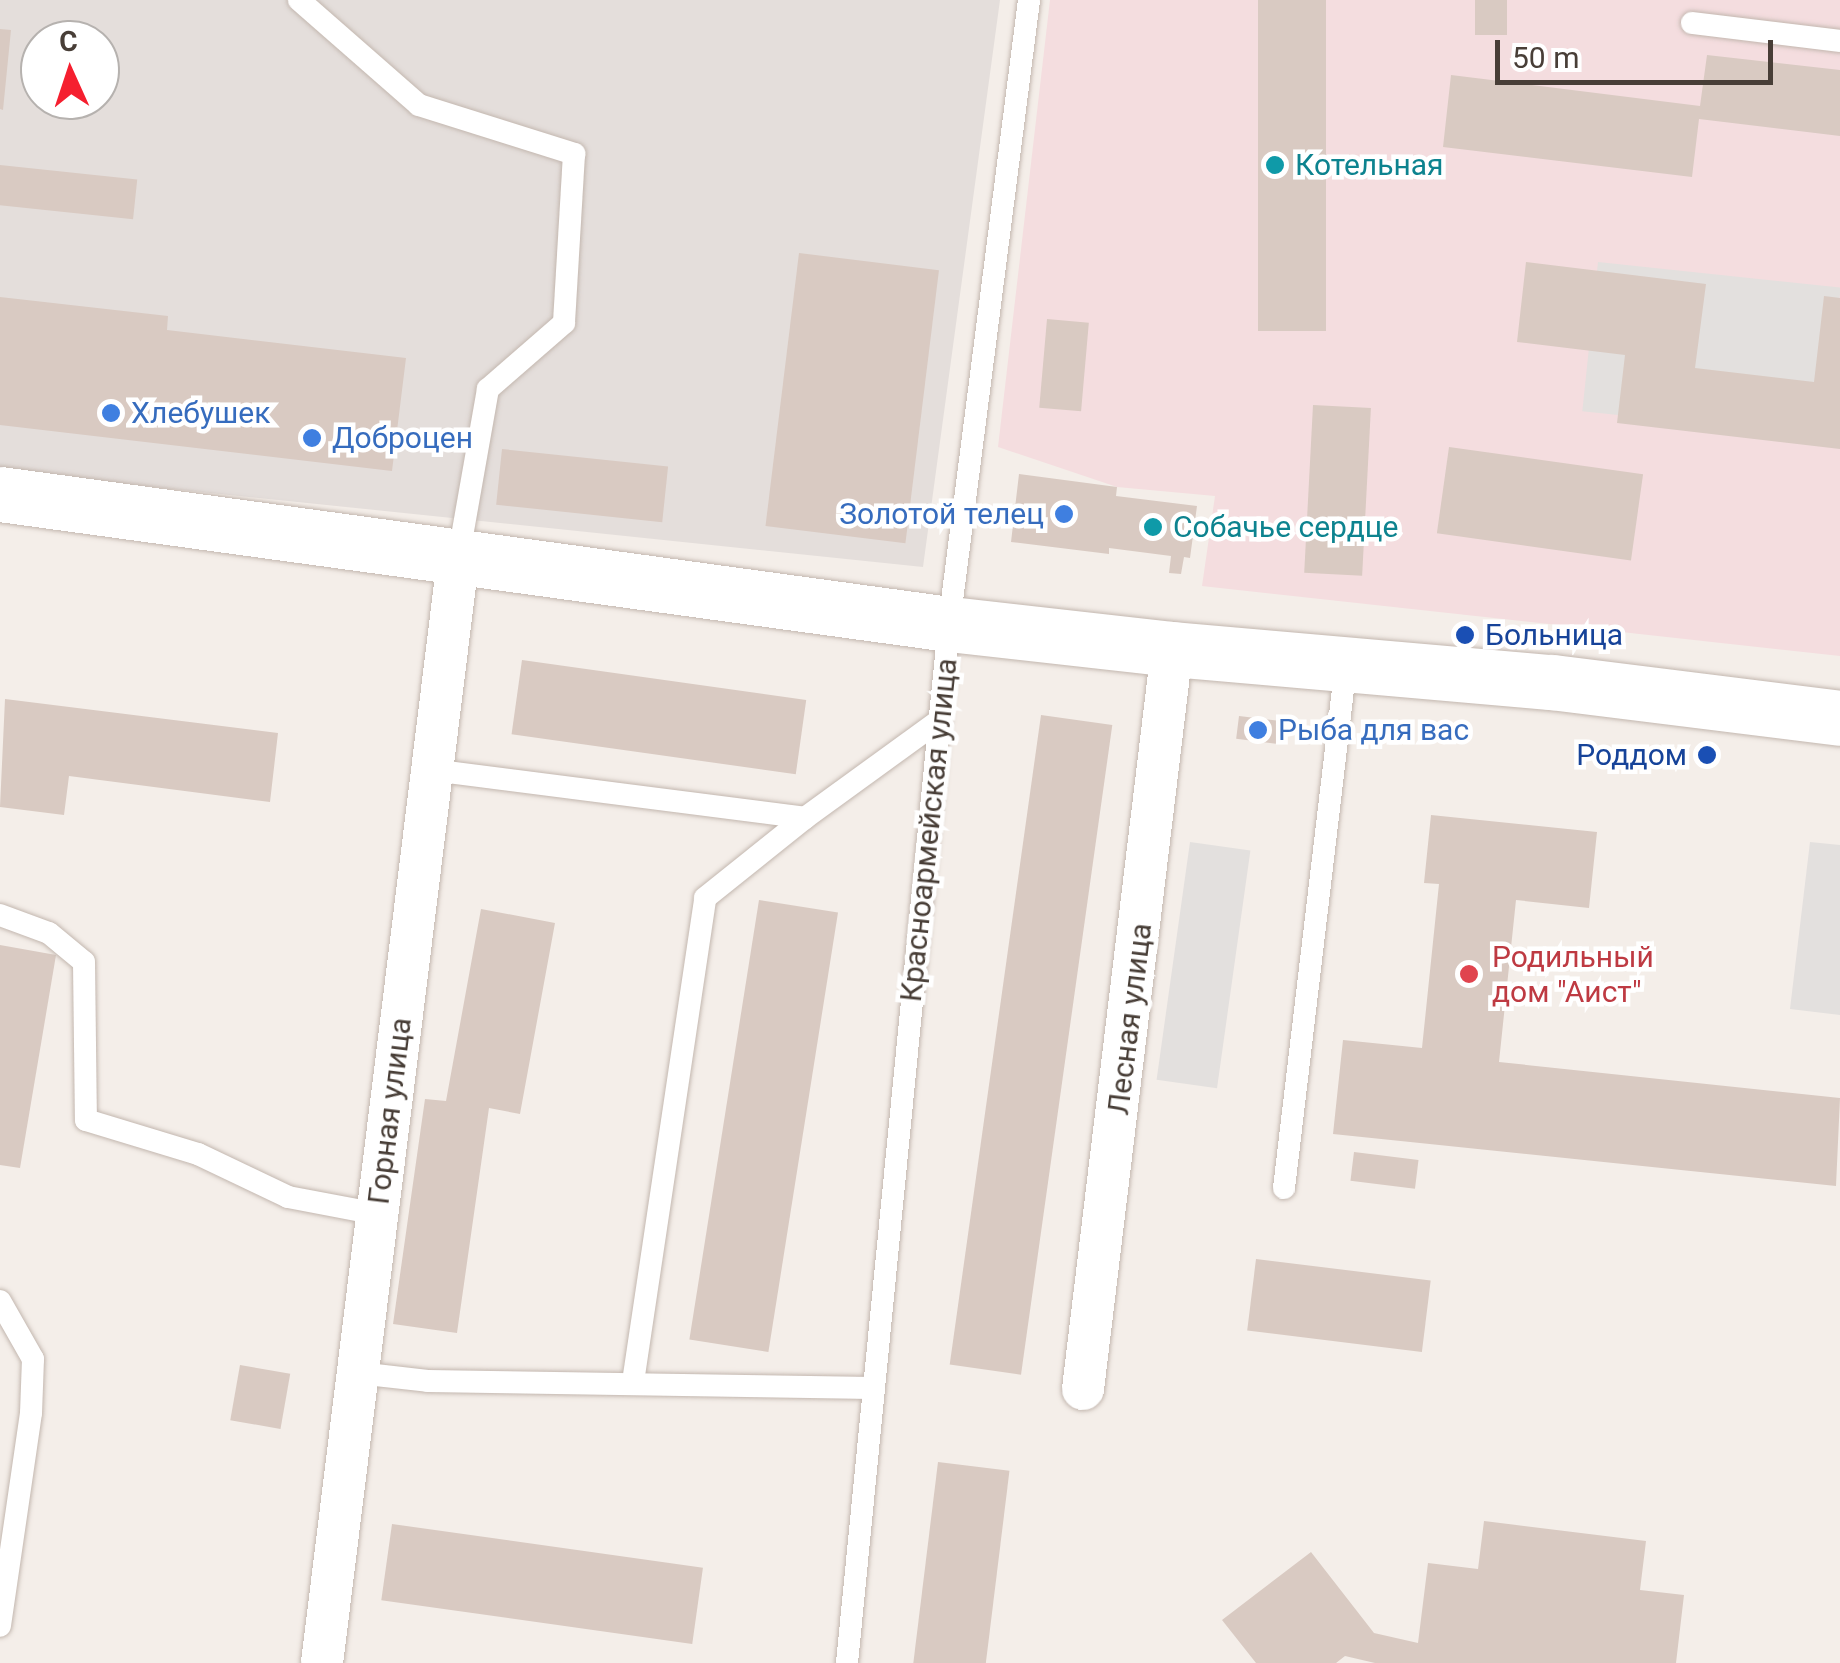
<!DOCTYPE html>
<html>
<head>
<meta charset="utf-8">
<style>
  body { margin:0 }
  #map { position:relative; width:1840px; height:1663px; overflow:hidden; background:#f4eee9; font-family:Roboto,sans-serif }
  div>[style] { position:absolute }
  [style*='--x'] { left:calc(var(--x)*1px); top:calc(var(--y)*1px); width:calc(var(--w)*1px); rotate:calc(var(--a)*1deg) }
  .industrial>* { inset:0; background:#e4dedb }
  .medical>* { inset:0; background:#f4dddf }
  .parking>* { inset:0; background:#e3e0de; transform-origin:0 0 }
  .building>* { inset:0; background:#d9cac2; transform-origin:0 0 }
  .roads { filter:drop-shadow(0 0 2px #c3b7af) drop-shadow(0 0 2px #c3b7af) }
  .service>* { height:22px; margin:-11px; padding:0 11px; transform-origin:11px; border-radius:11px; background:#fff }
  .minor>* { height:42px; margin:-21px; padding:0 21px; transform-origin:21px; border-radius:21px; background:#fff }
  .tertiary>* { height:55px; margin:-27.5px; padding:0 27.5px; transform-origin:27.5px; border-radius:27.5px; background:#fff }
  .dots>* { width:28px; height:28px; translate:-50% -50%; box-sizing:border-box; border:5px solid #fff; border-radius:50% }
  span { translate:-50% -50%; white-space:nowrap; text-align:center; line-height:1.15; -webkit-text-stroke:9px #fff; paint-order:stroke }
  .culture-label { font-size:30px; color:#0d838f }
  .left { translate:0 -50%; text-align:left }
  .shop-label { font-size:30px; color:#366cbe }
  .right { translate:-100% -50%; text-align:right }
  .transit-label { font-size:30px; color:#164399 }
  .street-label { font-size:30px; color:#483e37 }
  .health-label { font-size:30px; color:#be3a42 }
  .north { position:absolute; left:20px; top:20px; width:100px; height:100px; box-sizing:border-box; background:#fff; border:2px solid #b6b2af; border-radius:50%; rotate:357deg; font-size:28px; font-weight:700; line-height:40px; text-align:center; color:#483e37 }
  .north::after { content:''; display:block; margin:auto; width:35px; height:45px; background:#f51f2f; clip-path:polygon(50% 0,100% 100%,50% 72%,0 100%) }
  .scale { position:absolute; left:1495px; top:40px; width:278px; height:45px; box-sizing:border-box; border:5px solid #483e37; border-top:0; padding-left:12px; font-size:30px; line-height:35px; white-space:nowrap; color:#483e37; -webkit-text-stroke:8px #fff; paint-order:stroke }
</style>
</head>
<body>
<div id="map">
  <div class="industrial">
    <div style="clip-path:polygon(evenodd,0 0,1000px 0,923px 567px,0 471px,0 0,40px 40px,100px 40px,100px 100px,40px 100px,40px 40px)"></div>
  </div>
  <div class="medical">
    <div style="clip-path:polygon(1050px 0,1840px 0,1840px 656px,1202px 586px,1215px 496px,1117px 487px,998px 447px)"></div>
  </div>
  <div class="parking">
    <div style="left:1598px;top:262px;width:244px;height:150px;rotate:6deg"></div>
    <div style="left:1190px;top:842px;width:61px;height:240px;rotate:8deg"></div>
    <div style="clip-path:polygon(1810px 842px,1840px 845px,1840px 1015px,1790px 1009px)"></div>
  </div>
  <div class="building">
    <div style="left:1258px;top:0;width:68px;height:331px"></div>
    <div style="left:1475px;top:0;width:32px;height:35px"></div>
    <div style="clip-path:polygon(0 29px,11px 30px,3px 110px,0 109px)"></div>
    <div style="clip-path:polygon(1707px 55px,1840px 70px,1840px 136px,1699px 119px,1692px 177px,1443px 147px,1451px 75px,1700px 106px)"></div>
    <div style="left:0;top:165px;width:138px;height:40px;rotate:6deg"></div>
    <div style="left:799px;top:253px;width:141px;height:275px;rotate:7deg"></div>
    <div style="clip-path:polygon(1526px 262px,1706px 284px,1695px 368px,1814px 382px,1824px 296px,1840px 298px,1840px 449px,1617px 423px,1625px 355px,1517px 342px)"></div>
    <div style="clip-path:polygon(0 297px,168px 316px,167px 330px,406px 358px,392px 471px,0 425px)"></div>
    <div style="left:1047px;top:319px;width:42px;height:89px;rotate:5deg"></div>
    <div style="left:1313px;top:405px;width:58px;height:168px;rotate:3deg"></div>
    <div style="left:1449px;top:447px;width:196px;height:87px;rotate:8deg"></div>
    <div style="left:502px;top:449px;width:167px;height:56px;rotate:6deg"></div>
    <div style="clip-path:polygon(1019px 474px,1117px 487px,1116px 496px,1197px 506px,1190px 558px,1184px 557px,1181px 574px,1169px 573px,1171px 556px,1109px 548px,1109px 554px,1011px 542px)"></div>
    <div style="left:522px;top:660px;width:287px;height:75px;rotate:8deg"></div>
    <div style="clip-path:polygon(5px 699px,278px 733px,270px 802px,69px 776px,64px 815px,0 807px)"></div>
    <div style="left:1041px;top:715px;width:72px;height:656px;rotate:8deg"></div>
    <div style="left:1239px;top:716px;width:40px;height:23px;rotate:7deg"></div>
    <div style="clip-path:polygon(1431px 815px,1597px 832px,1589px 908px,1516px 900px,1499px 1062px,1840px 1098px,1836px 1186px,1333px 1134px,1343px 1040px,1422px 1048px,1439px 884px,1424px 883px)"></div>
    <div style="left:759px;top:900px;width:80px;height:445px;rotate:9deg"></div>
    <div style="clip-path:polygon(481px 909px,555px 923px,520px 1114px,489px 1108px,457px 1333px,393px 1324px,425px 1099px,446px 1101px)"></div>
    <div style="clip-path:polygon(0 945px,56px 955px,20px 1168px,0 1165px)"></div>
    <div style="left:1354px;top:1152px;width:65px;height:29px;rotate:7deg"></div>
    <div style="left:1256px;top:1259px;width:176px;height:72px;rotate:7deg"></div>
    <div style="left:240px;top:1365px;width:51px;height:56px;rotate:10deg"></div>
    <div style="left:938px;top:1462px;width:72px;height:203px;rotate:7deg"></div>
    <div style="clip-path:polygon(1484px 1521px,1646px 1541px,1640px 1590px,1684px 1595px,1676px 1663px,1375px 1663px,1345px 1656px,1336px 1663px,1256px 1663px,1222px 1620px,1311px 1552px,1374px 1633px,1418px 1643px,1428px 1563px,1478px 1569px)"></div>
    <div style="left:392px;top:1524px;width:314px;height:77px;rotate:8deg"></div>
  </div>
  <div class="roads">
    <div class="service">
      <div style="--x:299;--y:0;--w:159;--a:41.2"></div>
      <div style="--x:419;--y:105;--w:163;--a:17.5"></div>
      <div style="--x:574;--y:154;--w:169;--a:93.4"></div>
      <div style="--x:564;--y:323;--w:101;--a:139"></div>
      <div style="--x:488;--y:389;--w:174;--a:100"></div>
      <div style="--x:1692;--y:23;--w:149;--a:6.9"></div>
      <div style="--x:432;--y:770;--w:376;--a:7.3"></div>
      <div style="--x:805;--y:818;--w:167;--a:-36"></div>
      <div style="--x:0;--y:915;--w:52;--a:20.2"></div>
      <div style="--x:49;--y:933;--w:45;--a:39.6"></div>
      <div style="--x:84;--y:962;--w:158;--a:89.3"></div>
      <div style="--x:86;--y:1120;--w:117;--a:16.9"></div>
      <div style="--x:198;--y:1154;--w:100;--a:25.5"></div>
      <div style="--x:288;--y:1197;--w:92;--a:10.7"></div>
      <div style="--x:1284;--y:1188;--w:528;--a:-83.25"></div>
      <div style="--x:0;--y:1301;--w:67;--a:60.4"></div>
      <div style="--x:33;--y:1359;--w:54;--a:92.1"></div>
      <div style="--x:31;--y:1413;--w:215;--a:98.3"></div>
      <div style="--x:358;--y:1373;--w:70;--a:6.5"></div>
      <div style="--x:428;--y:1381;--w:446;--a:0.9"></div>
      <div style="--x:633;--y:1382;--w:489;--a:-81.5"></div>
      <div style="--x:705;--y:898;--w:128;--a:-38.7"></div>
      <div style="--x:847;--y:1663;--w:1044;--a:-84.39"></div>
      <div style="--x:949;--y:624;--w:629;--a:-82.69"></div>
    </div>
    <div class="minor">
      <div style="--x:1083;--y:1389;--w:745;--a:-83.14"></div>
      <div style="--x:322;--y:1663;--w:1111;--a:-82.97"></div>
    </div>
    <div class="tertiary">
      <div style="--x:0;--y:494;--w:958;--a:7.8"></div>
      <div style="--x:949;--y:624;--w:224;--a:6.4"></div>
      <div style="--x:1172;--y:649;--w:381;--a:5"></div>
      <div style="--x:1552;--y:682;--w:290;--a:7.1"></div>
    </div>
  </div>
  <div class="dots">
    <div style="left:1275px;top:165px;background:#0f9aa8"></div>
    <div style="left:111px;top:413px;background:#3f7fe0"></div>
    <div style="left:312px;top:438px;background:#3f7fe0"></div>
    <div style="left:1064px;top:514px;background:#3f7fe0"></div>
    <div style="left:1153px;top:527px;background:#0f9aa8"></div>
    <div style="left:1465px;top:635px;background:#1a4fb4"></div>
    <div style="left:1258px;top:730px;background:#3f7fe0"></div>
    <div style="left:1707px;top:755px;background:#1a4fb4"></div>
    <div style="left:1469px;top:974px;background:#e0444e"></div>
  </div>
  <div class="culture-label">
    <span class="left" style="left:1295px;top:165px">Котельная</span>
    <span class="left" style="left:1173px;top:527px">Собачье сердце</span>
  </div>
  <div class="shop-label">
    <span class="left" style="left:131px;top:413px">Хлебушек</span>
    <span class="left" style="left:332px;top:438px">Доброцен</span>
    <span class="right" style="left:1044px;top:514px">Золотой телец</span>
    <span class="left" style="left:1278px;top:730px">Рыба для вас</span>
  </div>
  <div class="transit-label">
    <span class="left" style="left:1485px;top:635px">Больница</span>
    <span class="right" style="left:1687px;top:755px">Роддом</span>
  </div>
  <div class="street-label">
    <span style="left:929px;top:830px;rotate:-84deg">Красноармейская улица</span>
    <span style="left:1130px;top:1019px;rotate:-83deg">Лесная улица</span>
    <span style="left:390px;top:1111px;rotate:-83deg">Горная улица</span>
  </div>
  <div class="health-label">
    <span class="left" style="left:1492px;top:974px">Родильный<br>дом "Аист"</span>
  </div>
  <div class="north">С</div>
  <div class="scale">50 m</div>
</div>
</body>
</html>
